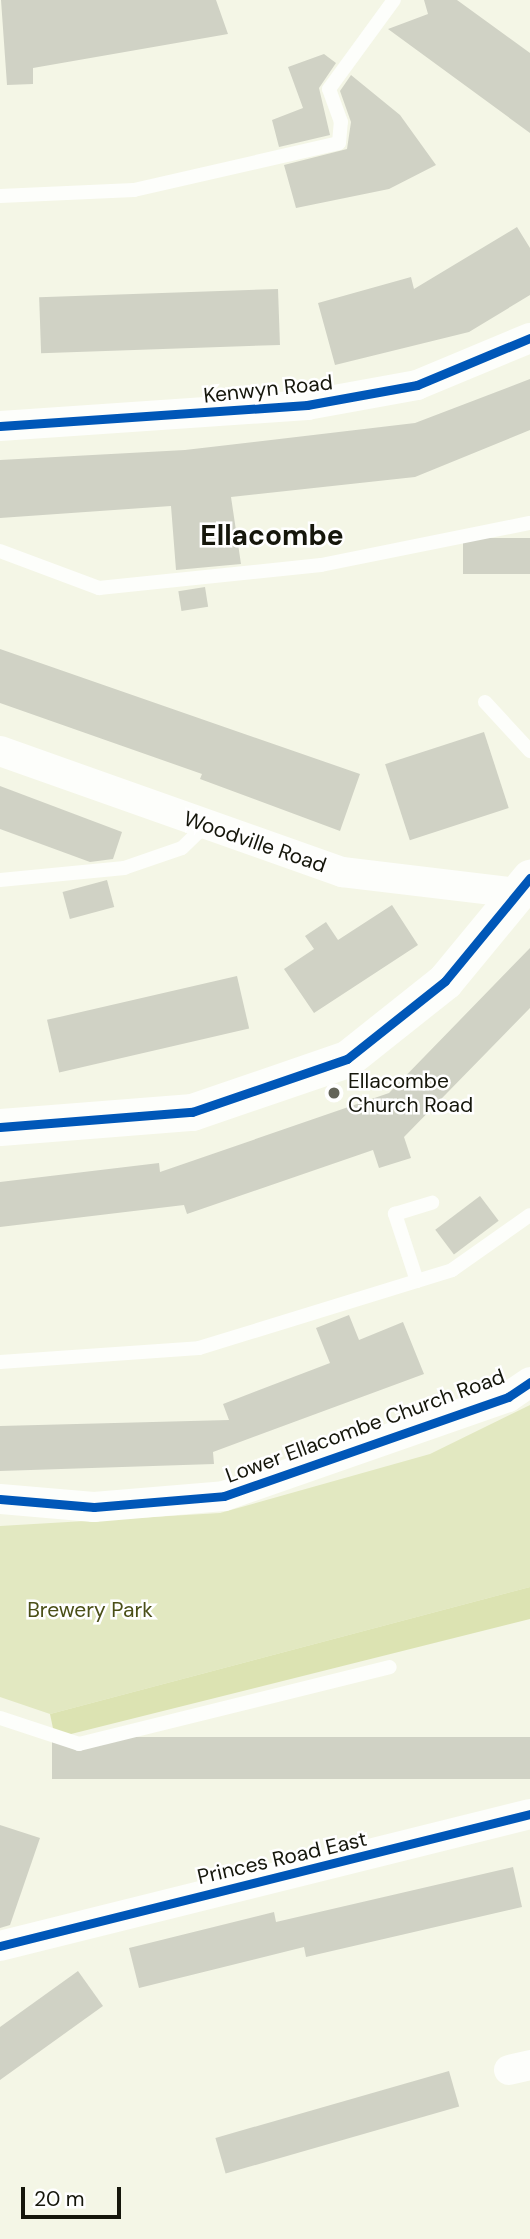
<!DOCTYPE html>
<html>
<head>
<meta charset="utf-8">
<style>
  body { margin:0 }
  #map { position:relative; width:530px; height:2239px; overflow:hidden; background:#f4f6e6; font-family:"DM Sans",sans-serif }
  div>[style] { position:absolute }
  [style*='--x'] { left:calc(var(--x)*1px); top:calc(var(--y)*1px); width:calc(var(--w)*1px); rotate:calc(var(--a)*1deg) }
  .green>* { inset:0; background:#e2e8c1 }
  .forest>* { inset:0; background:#dce3b2 }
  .building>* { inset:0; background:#d0d2c5; transform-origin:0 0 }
  .service>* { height:14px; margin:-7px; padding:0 7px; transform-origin:7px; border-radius:7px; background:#fdfefb }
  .minor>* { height:30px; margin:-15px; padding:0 15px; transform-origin:15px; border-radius:15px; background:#fdfefb }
  .tertiary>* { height:37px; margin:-18.5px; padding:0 18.5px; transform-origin:18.5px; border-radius:18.5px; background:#fdfefb }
  .cycleway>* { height:9px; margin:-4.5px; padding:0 4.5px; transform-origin:4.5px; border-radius:4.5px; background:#0057b8 }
  .dots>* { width:19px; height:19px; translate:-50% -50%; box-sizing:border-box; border:4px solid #fff; border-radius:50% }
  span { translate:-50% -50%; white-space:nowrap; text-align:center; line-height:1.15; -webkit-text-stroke:5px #fff; paint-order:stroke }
  .street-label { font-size:21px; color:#15160b }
  .poi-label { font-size:21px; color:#15160b }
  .left { translate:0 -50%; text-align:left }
  .park-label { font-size:21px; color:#4a4f17 }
  .district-label { font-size:28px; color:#15160b; font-weight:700 }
  .scale { position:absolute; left:21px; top:2187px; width:100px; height:32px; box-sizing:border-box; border:4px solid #15160b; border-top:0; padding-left:9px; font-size:21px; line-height:24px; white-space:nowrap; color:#15160b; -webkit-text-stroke:5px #fff; paint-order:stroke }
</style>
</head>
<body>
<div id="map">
  <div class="green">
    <div style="clip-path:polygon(530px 1405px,530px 1587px,50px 1714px,0 1697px,0 1526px,220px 1513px,430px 1454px)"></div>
  </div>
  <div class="forest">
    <div style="clip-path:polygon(530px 1587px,530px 1619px,55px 1738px,50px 1714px)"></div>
  </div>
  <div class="building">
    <div style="clip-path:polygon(1px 0,216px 0,228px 34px,33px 68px,33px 84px,7px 85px)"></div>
    <div style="clip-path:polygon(424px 0,457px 0,530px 53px,530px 133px,388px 29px,428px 14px)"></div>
    <div style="clip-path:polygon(324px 54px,336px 63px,319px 88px,330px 135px,279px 147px,272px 120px,303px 108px,288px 67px)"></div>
    <div style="clip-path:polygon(351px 75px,400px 115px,436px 165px,389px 189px,296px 208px,284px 165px,347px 149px,351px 122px,340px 91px)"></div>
    <div style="clip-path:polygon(517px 227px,530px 248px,530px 295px,469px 332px,335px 365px,318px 303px,411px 277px,414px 289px)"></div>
    <div style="left:278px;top:289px;width:56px;height:239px;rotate:88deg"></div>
    <div style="clip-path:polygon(530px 379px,530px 430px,415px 477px,231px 497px,241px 564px,176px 570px,171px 506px,0 518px,0 460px,185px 450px,415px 423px)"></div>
    <div style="left:530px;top:538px;width:36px;height:67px;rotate:90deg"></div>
    <div style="left:205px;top:587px;width:20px;height:27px;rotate:81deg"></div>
    <div style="clip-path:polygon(0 649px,360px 774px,340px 831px,200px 779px,202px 774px,0 703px)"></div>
    <div style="left:484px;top:732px;width:80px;height:104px;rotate:72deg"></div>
    <div style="clip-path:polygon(0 786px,122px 832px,113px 859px,90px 862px,0 829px)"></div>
    <div style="left:107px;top:880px;width:28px;height:46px;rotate:75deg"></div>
    <div style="clip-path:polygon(392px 905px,418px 945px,314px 1013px,284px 969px,314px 949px,305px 936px,326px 922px,338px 940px)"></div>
    <div style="clip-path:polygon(530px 948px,530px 1008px,404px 1137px,411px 1158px,379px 1168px,373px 1150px,187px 1214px,184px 1205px,0 1227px,0 1182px,159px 1163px,160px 1172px,389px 1093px)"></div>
    <div style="left:237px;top:976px;width:54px;height:195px;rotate:77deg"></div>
    <div style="left:480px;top:1196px;width:31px;height:56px;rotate:53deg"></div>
    <div style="clip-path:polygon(349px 1315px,359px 1340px,403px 1322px,424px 1374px,213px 1452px,214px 1464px,0 1471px,0 1426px,229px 1420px,223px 1404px,330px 1363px,316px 1328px)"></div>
    <div style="left:530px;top:1737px;width:42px;height:478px;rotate:90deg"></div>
    <div style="clip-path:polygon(0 1825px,40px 1838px,10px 1925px,0 1928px)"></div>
    <div style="clip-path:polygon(513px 1867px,522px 1907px,306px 1957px,304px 1947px,139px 1988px,129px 1948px,274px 1912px,276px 1922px)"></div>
    <div style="clip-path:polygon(78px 1971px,103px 2006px,0 2080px,0 2027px)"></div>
    <div style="left:449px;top:2071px;width:37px;height:243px;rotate:74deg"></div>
  </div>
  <div class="service">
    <div style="--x:0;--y:196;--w:134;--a:-2.6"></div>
    <div style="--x:134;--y:190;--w:210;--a:-12.9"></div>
    <div style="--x:339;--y:143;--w:21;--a:-85"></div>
    <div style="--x:341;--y:122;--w:35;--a:-110"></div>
    <div style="--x:329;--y:89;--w:110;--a:-53.9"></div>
    <div style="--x:0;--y:551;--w:106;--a:20.5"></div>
    <div style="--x:99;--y:588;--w:223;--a:-5.9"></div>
    <div style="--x:321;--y:565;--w:213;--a:-11.4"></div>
    <div style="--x:485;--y:702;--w:67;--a:47.4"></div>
    <div style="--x:0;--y:880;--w:125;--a:-5.5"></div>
    <div style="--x:124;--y:868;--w:61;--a:-19"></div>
    <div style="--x:182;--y:848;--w:33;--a:-44"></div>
    <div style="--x:417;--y:1281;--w:71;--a:-108.2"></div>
    <div style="--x:395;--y:1214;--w:39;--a:-17"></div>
    <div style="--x:0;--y:1362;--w:199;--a:-4"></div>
    <div style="--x:199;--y:1348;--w:265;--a:-17.1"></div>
    <div style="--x:452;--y:1270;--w:95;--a:-35.2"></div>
    <div style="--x:0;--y:1718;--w:83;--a:18.2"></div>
    <div style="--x:79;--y:1744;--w:320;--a:-13.9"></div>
  </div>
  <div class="minor">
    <div style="--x:0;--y:426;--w:308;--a:-3.9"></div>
    <div style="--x:307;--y:405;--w:112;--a:-10.3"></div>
    <div style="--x:417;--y:385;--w:122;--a:-22.6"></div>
    <div style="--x:0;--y:751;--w:363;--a:19.5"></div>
    <div style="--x:342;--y:872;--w:177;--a:6.8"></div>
    <div style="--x:0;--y:1499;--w:94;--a:4.9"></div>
    <div style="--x:94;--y:1507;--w:130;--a:-4.8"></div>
    <div style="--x:224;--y:1496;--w:301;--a:-19.2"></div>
    <div style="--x:508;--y:1397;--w:27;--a:-34"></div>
    <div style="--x:0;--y:1946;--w:546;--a:-13.99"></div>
    <div style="--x:509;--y:2070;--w:22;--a:-13"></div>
  </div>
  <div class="tertiary">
    <div style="--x:0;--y:1127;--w:193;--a:-4.5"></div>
    <div style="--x:192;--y:1112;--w:164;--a:-18.9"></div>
    <div style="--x:347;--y:1059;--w:125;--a:-38.5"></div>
    <div style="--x:445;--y:981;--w:134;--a:-50.5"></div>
  </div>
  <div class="cycleway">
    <div style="--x:0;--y:426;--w:308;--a:-3.9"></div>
    <div style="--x:307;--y:405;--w:112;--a:-10.3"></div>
    <div style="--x:417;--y:385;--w:122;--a:-22.6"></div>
    <div style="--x:0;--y:1127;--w:193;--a:-4.5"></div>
    <div style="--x:192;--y:1112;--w:164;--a:-18.9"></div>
    <div style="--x:347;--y:1059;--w:125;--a:-38.5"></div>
    <div style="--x:445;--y:981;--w:134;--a:-50.5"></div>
    <div style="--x:0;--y:1499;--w:94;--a:4.9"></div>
    <div style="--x:94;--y:1507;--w:130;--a:-4.8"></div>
    <div style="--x:224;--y:1496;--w:301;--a:-19.2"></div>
    <div style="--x:508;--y:1397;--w:27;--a:-34"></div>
    <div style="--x:0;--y:1946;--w:546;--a:-13.99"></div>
  </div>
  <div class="dots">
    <div style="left:334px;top:1093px;background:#636458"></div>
  </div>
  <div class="street-label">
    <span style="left:268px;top:389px;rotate:-6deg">Kenwyn Road</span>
    <span style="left:255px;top:842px;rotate:19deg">Woodville Road</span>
    <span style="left:365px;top:1426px;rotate:-20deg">Lower Ellacombe Church Road</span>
    <span style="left:282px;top:1858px;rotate:-13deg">Princes Road East</span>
  </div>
  <div class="poi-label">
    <span class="left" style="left:348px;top:1093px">Ellacombe<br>Church Road</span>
  </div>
  <div class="park-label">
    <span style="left:90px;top:1610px">Brewery Park</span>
  </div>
  <div class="district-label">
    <span style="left:272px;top:536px">Ellacombe</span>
  </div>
  <div class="scale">20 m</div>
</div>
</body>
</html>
